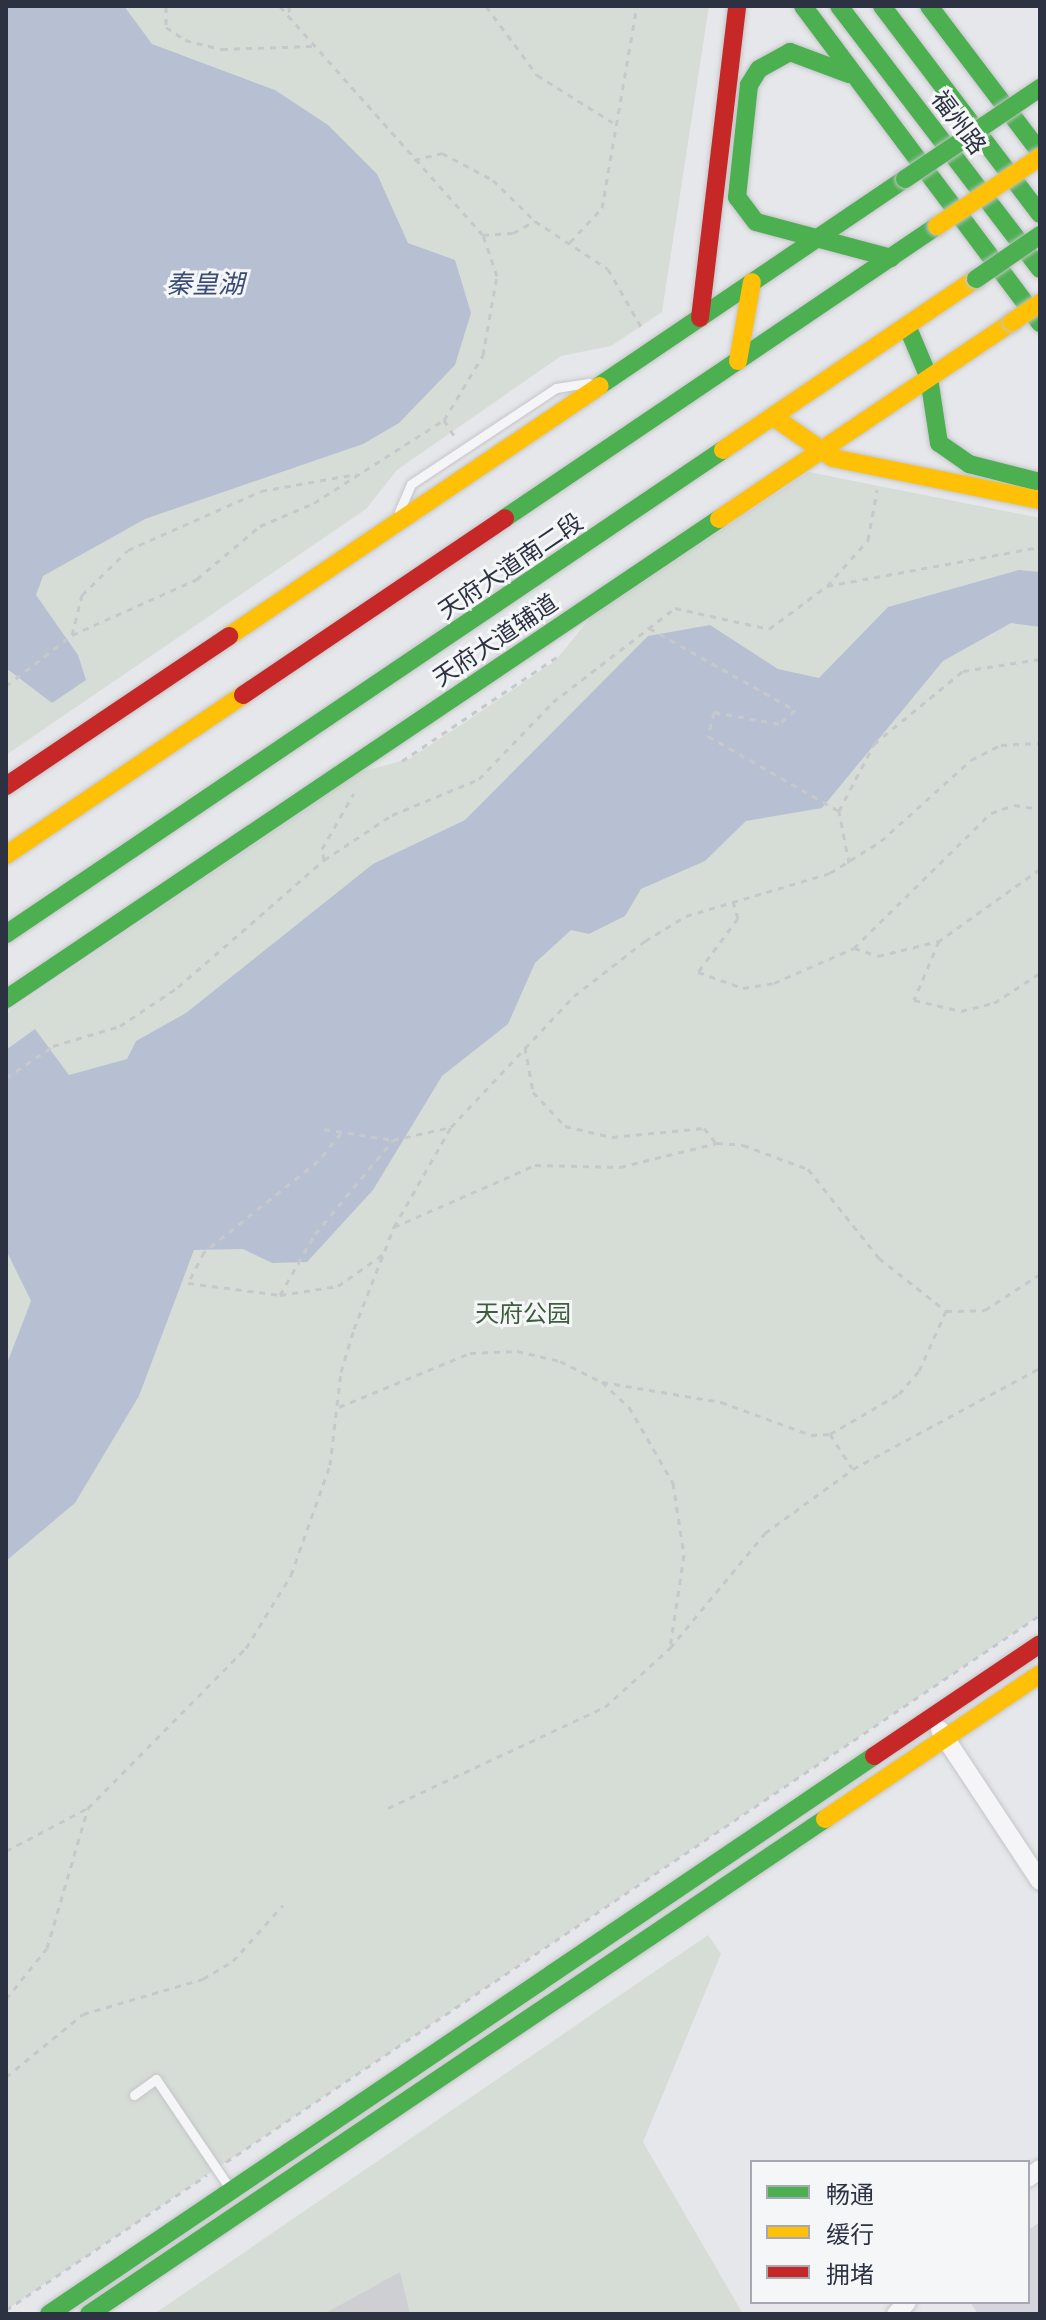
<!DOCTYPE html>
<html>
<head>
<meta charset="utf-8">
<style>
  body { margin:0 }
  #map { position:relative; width:1046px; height:2320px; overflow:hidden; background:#e6e7ea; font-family:"Fira Sans","Noto Sans SC",sans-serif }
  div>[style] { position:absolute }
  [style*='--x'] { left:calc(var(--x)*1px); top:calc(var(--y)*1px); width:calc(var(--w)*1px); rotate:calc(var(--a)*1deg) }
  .built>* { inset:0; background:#d5d6dd }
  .green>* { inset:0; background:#d6ddd6 }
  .water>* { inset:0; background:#b7c0d2 }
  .building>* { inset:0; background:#cecfd2 }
  .path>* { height:3px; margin-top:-1.5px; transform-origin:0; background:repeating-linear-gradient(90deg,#c7c8cc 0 6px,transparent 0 12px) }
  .roads { filter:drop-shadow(0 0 2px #c4c5c8) drop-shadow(0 0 2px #c4c5c8) }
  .lane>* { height:9px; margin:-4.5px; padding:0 4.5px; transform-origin:4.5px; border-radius:4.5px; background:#f5f5f7 }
  .street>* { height:18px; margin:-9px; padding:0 9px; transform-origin:9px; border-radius:9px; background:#f5f5f7 }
  .fast>* { height:18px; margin:-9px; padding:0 9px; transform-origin:9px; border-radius:9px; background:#4caf50 }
  .slow>* { height:18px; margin:-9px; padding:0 9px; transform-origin:9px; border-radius:9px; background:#ffc107 }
  .jam>* { height:18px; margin:-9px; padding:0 9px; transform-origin:9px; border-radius:9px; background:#c62828 }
  .bridges { filter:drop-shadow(0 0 2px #c4c5c8) drop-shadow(0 0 2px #c4c5c8) }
  .fast-bridge>* { height:18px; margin:-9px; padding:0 9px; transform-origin:9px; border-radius:9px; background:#4caf50 }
  .slow-bridge>* { height:18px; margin:-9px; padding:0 9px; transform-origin:9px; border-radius:9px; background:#ffc107 }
  span { translate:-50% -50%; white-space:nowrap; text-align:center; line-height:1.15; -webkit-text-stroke:6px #f4f6f8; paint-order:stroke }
  .street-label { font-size:24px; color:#2d3243 }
  .park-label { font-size:24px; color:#3e5d3c }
  .water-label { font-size:26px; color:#3a4c74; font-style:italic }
  .frame { position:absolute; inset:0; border:8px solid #2d3243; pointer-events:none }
  .legend { position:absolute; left:750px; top:2160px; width:280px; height:144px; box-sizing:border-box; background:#f4f6f8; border:2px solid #a4a8b0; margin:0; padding:10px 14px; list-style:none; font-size:24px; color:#2d3243 }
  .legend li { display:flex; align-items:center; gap:16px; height:40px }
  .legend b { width:40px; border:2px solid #a4a8b0 }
</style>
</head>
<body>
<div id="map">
  <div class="built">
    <div style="clip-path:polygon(1040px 2222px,1040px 2314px,978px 2314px,970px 2302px,1028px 2302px,1028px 2230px)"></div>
  </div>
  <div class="green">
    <div style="clip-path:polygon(6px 6px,709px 6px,662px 312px,611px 346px,561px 356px,397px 470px,366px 509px,6px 755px)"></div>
    <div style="clip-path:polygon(809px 472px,1040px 518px,1040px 1615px,6px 2310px,6px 1014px,360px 772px,409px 759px,473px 717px,555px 661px,592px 616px)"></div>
    <div style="clip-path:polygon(708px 1935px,721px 1954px,643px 2142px,743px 2314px,154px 2314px)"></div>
  </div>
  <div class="water">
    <div style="clip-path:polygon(6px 6px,124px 6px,152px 44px,275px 90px,328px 125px,377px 174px,408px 243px,455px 260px,471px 313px,455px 365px,399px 423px,363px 444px,145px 519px,43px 576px,36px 595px,78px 655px,86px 680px,52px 703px,6px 668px)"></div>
    <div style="clip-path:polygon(1019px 570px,1040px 572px,1040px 627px,1011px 623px,943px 661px,822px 808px,746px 821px,705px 861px,641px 889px,625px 916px,589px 934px,571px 930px,535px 963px,508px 1024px,442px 1076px,373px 1190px,307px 1262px,272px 1263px,243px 1249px,194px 1250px,139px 1396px,75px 1503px,6px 1561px,6px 1366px,31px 1301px,6px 1250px,6px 1050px,35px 1029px,69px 1075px,127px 1059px,136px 1041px,186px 1013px,373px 864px,465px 820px,648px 636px,710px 625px,778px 669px,819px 678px,888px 607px)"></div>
  </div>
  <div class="building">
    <div style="clip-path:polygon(400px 2272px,410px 2314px,324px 2314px)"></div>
  </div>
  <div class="path">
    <div style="--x:166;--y:6;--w:21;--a:90"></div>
    <div style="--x:166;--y:27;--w:23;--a:34"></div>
    <div style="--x:185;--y:40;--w:38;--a:14"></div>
    <div style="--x:222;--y:49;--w:90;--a:-1.9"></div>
    <div style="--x:289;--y:6;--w:13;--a:86"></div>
    <div style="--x:486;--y:6;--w:86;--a:53.5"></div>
    <div style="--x:537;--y:75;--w:89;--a:32.1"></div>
    <div style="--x:414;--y:160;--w:29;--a:-14"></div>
    <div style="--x:442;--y:153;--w:58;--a:27.9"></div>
    <div style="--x:493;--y:180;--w:59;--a:44.3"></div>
    <div style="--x:535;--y:221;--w:87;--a:33.3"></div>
    <div style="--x:608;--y:269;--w:70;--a:60.2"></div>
    <div style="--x:483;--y:235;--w:30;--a:-4"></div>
    <div style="--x:513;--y:233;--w:25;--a:-29"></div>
    <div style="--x:570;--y:242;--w:47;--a:-46.7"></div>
    <div style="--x:602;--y:208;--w:205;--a:-80.2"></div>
    <div style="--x:444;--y:420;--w:20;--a:57"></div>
    <div style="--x:827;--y:586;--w:62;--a:-48.3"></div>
    <div style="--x:868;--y:540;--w:51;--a:-79.8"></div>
    <div style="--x:649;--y:628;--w:167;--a:29.3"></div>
    <div style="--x:795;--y:710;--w:21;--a:139"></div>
    <div style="--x:779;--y:724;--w:66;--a:-169.5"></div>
    <div style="--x:714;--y:712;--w:25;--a:104"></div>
    <div style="--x:708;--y:736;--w:151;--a:29.8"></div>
    <div style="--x:72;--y:635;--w:41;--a:-76"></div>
    <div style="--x:82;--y:595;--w:64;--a:-44.4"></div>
    <div style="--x:128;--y:550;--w:145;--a:-23.9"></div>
    <div style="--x:261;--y:491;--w:97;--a:-10.1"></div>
    <div style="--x:6;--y:686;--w:83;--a:-37.7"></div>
    <div style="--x:72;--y:635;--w:137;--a:-24.1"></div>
    <div style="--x:197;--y:579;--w:82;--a:-40.1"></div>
    <div style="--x:260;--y:526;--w:59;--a:-23.1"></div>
    <div style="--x:314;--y:503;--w:154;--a:-32.6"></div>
    <div style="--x:444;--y:420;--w:76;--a:-59"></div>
    <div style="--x:483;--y:355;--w:80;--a:-80"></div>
    <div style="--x:497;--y:276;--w:43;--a:-108.9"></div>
    <div style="--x:483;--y:235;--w:306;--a:-131.6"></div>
    <div style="--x:402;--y:761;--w:192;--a:-33.9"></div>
    <div style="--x:324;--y:860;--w:11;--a:-100"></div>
    <div style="--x:322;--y:849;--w:64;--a:-60.3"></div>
    <div style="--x:849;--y:863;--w:53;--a:-100.9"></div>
    <div style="--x:839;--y:811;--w:76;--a:-62.4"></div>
    <div style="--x:874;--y:744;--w:115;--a:-39.4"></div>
    <div style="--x:963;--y:671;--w:78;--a:-8.9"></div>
    <div style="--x:1040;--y:869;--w:124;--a:144.5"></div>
    <div style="--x:939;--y:941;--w:64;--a:113"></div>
    <div style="--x:914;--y:1000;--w:48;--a:13.2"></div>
    <div style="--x:961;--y:1011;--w:34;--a:-14"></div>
    <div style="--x:994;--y:1003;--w:55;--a:-33.1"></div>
    <div style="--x:733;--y:901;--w:18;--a:74"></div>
    <div style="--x:738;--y:918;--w:67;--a:126.5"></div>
    <div style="--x:698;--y:972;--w:48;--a:19.6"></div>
    <div style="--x:743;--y:988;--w:31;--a:-9"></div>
    <div style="--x:774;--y:983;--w:87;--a:-23.6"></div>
    <div style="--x:854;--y:948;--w:192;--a:-44.6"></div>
    <div style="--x:991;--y:813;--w:24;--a:-19"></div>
    <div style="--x:1014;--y:805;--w:26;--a:9"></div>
    <div style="--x:854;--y:948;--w:25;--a:18"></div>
    <div style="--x:878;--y:956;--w:63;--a:-13.8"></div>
    <div style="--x:525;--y:1047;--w:46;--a:79.9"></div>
    <div style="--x:533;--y:1092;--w:47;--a:46.7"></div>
    <div style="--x:565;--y:1126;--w:48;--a:13.2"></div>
    <div style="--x:612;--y:1137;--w:92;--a:-5.6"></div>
    <div style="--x:704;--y:1128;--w:19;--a:51"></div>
    <div style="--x:6;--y:1078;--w:57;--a:-34.2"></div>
    <div style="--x:53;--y:1046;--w:70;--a:-16.6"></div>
    <div style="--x:120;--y:1026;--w:70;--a:-33.9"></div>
    <div style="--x:178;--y:987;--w:194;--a:-41"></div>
    <div style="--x:324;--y:860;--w:82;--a:-33.5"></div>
    <div style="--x:392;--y:815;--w:94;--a:-22.5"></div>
    <div style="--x:479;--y:779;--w:107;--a:-46.1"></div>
    <div style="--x:553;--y:702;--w:154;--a:-37.6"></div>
    <div style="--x:675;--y:608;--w:96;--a:12.6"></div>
    <div style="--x:769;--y:629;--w:72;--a:-36.6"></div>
    <div style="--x:827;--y:586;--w:217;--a:-10.4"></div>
    <div style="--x:324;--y:1129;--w:70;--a:9.1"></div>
    <div style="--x:393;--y:1140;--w:59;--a:-12.6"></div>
    <div style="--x:341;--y:1133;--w:36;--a:129"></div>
    <div style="--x:318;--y:1161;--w:146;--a:141.4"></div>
    <div style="--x:204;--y:1252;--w:35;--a:117"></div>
    <div style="--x:188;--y:1283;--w:93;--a:7.4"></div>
    <div style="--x:280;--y:1295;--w:59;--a:-8.8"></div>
    <div style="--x:338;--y:1286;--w:57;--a:-35.1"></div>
    <div style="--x:394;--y:1227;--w:154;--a:-23.7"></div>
    <div style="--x:535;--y:1165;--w:85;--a:1.3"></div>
    <div style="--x:620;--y:1167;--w:100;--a:-13.9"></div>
    <div style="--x:717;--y:1143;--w:26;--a:4"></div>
    <div style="--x:743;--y:1145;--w:69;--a:20.3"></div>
    <div style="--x:808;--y:1169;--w:114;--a:51.4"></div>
    <div style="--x:879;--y:1258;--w:85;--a:38.3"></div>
    <div style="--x:946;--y:1311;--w:39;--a:-1"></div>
    <div style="--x:985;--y:1310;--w:66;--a:-33.2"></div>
    <div style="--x:280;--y:1295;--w:70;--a:-60.2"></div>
    <div style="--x:315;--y:1234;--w:122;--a:-50.3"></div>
    <div style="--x:602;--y:1382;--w:121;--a:9.5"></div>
    <div style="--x:721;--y:1402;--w:96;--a:20.1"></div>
    <div style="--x:811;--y:1435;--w:19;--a:-3"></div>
    <div style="--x:830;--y:1434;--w:80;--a:-30.1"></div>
    <div style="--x:899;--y:1394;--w:30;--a:-49"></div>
    <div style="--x:919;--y:1371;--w:66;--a:-65.8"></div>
    <div style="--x:339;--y:1407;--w:142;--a:-22.4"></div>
    <div style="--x:470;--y:1353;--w:47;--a:-2.4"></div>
    <div style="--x:517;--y:1351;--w:44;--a:13.1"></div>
    <div style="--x:560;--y:1361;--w:47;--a:26.6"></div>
    <div style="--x:602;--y:1382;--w:37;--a:43"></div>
    <div style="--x:629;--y:1407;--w:88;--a:59.9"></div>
    <div style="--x:673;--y:1483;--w:73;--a:81.3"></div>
    <div style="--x:684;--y:1555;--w:94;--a:98.6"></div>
    <div style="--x:830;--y:1434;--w:40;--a:57.1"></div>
    <div style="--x:388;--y:1808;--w:239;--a:-25"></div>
    <div style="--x:605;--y:1707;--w:88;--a:-42.2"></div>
    <div style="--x:670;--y:1648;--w:149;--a:-50.4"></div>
    <div style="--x:765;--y:1533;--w:109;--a:-36"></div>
    <div style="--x:853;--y:1469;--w:213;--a:-28.4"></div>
    <div style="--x:6;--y:1851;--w:93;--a:-27.7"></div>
    <div style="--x:6;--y:1999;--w:65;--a:-51.2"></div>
    <div style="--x:47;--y:1948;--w:146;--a:-73.7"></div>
    <div style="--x:88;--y:1808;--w:225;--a:-45.4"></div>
    <div style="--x:246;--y:1648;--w:86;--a:-58.3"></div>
    <div style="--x:291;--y:1575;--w:117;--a:-70.5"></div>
    <div style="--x:330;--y:1465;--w:94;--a:-83.3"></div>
    <div style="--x:341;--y:1372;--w:45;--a:-73.2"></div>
    <div style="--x:354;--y:1329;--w:110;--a:-68.6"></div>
    <div style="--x:394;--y:1227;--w:115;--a:-60.3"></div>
    <div style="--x:451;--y:1127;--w:180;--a:-46.8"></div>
    <div style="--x:574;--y:996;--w:90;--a:-37.8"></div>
    <div style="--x:645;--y:941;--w:48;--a:-31.4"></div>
    <div style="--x:686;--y:916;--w:150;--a:-16.6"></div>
    <div style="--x:830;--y:873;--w:60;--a:-32.1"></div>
    <div style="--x:881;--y:841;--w:121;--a:-42"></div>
    <div style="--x:971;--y:760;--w:34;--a:-27"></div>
    <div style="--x:1001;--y:745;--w:39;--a:-3"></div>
    <div style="--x:6;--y:2077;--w:99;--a:-39.3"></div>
    <div style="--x:83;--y:2014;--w:125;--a:-16.3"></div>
    <div style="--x:203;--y:1979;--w:35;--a:-31"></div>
    <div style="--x:233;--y:1961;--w:75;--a:-48.2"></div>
    <div style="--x:226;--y:2162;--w:981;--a:-33.9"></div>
    <div style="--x:6;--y:2310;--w:242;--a:-33.9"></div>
  </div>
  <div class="roads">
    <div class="lane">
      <div style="--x:399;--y:512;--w:30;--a:-67"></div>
      <div style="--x:411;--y:484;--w:174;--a:-33.5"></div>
      <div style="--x:556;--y:388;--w:33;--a:-9"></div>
      <div style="--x:134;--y:2095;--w:27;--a:-36"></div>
      <div style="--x:156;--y:2079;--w:134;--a:56"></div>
    </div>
    <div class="street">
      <div style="--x:940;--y:1730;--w:181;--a:56.5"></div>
      <div style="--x:1028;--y:2178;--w:15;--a:-37"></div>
      <div style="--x:896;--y:2314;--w:16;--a:-47"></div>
    </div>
    <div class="fast">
      <div style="--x:803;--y:6;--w:396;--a:53.2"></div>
      <div style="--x:839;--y:6;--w:331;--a:52.6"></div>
      <div style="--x:882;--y:6;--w:261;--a:52.8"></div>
      <div style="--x:929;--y:6;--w:183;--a:52.8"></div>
      <div style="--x:849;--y:74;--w:63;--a:-159.6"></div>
      <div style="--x:790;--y:52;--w:35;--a:151"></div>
      <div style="--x:759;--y:69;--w:19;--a:122"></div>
      <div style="--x:749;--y:85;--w:113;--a:96.1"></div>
      <div style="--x:737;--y:197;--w:31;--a:53"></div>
      <div style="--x:756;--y:222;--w:140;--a:14.9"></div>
      <div style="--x:908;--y:328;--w:54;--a:67.2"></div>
      <div style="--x:929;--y:378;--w:66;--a:81.3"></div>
      <div style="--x:939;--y:443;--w:37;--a:35"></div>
      <div style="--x:969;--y:464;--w:69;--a:14.2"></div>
      <div style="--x:599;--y:386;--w:369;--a:-34.1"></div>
      <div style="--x:505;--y:518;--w:521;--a:-34.06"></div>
      <div style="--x:6;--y:934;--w:865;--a:-34.02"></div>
      <div style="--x:6;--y:999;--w:860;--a:-33.95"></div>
      <div style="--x:49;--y:2314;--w:996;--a:-34.07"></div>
      <div style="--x:89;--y:2314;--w:887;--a:-33.92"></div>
    </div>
    <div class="slow">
      <div style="--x:738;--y:361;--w:80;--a:-80"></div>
      <div style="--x:775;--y:418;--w:70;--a:34.6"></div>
      <div style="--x:833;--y:458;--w:211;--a:11.5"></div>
      <div style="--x:723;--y:450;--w:305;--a:-34.1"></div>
      <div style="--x:719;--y:519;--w:353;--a:-33.9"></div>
      <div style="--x:229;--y:636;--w:447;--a:-34"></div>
      <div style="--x:6;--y:855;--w:286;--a:-34"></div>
      <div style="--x:825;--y:1819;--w:259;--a:-34"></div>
    </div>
    <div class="jam">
      <div style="--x:700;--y:318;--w:314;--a:-83.2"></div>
      <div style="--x:243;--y:695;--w:316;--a:-34"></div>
      <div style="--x:6;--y:786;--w:269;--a:-33.9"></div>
      <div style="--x:874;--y:1756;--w:200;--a:-34"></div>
    </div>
  </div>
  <div class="bridges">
    <div class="fast-bridge">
      <div style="--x:905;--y:179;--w:163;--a:-34"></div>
      <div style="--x:976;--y:279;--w:78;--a:-34.5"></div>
    </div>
    <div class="slow-bridge">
      <div style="--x:937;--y:226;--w:124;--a:-33.8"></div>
      <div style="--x:1012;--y:322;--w:34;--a:-34"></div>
    </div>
  </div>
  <div class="street-label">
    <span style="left:958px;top:123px;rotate:53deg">福州路</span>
    <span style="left:511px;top:567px;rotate:-34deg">天府大道南二段</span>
    <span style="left:496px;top:641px;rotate:-34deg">天府大道辅道</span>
  </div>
  <div class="park-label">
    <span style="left:523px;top:1315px">天府公园</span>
  </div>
  <div class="water-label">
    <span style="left:205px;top:285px">秦皇湖</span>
  </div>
  <div class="frame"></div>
  <ul class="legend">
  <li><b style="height:10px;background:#4caf50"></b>畅通</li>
  <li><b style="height:10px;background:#ffc107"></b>缓行</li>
  <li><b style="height:10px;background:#c62828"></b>拥堵</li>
  </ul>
</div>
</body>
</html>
